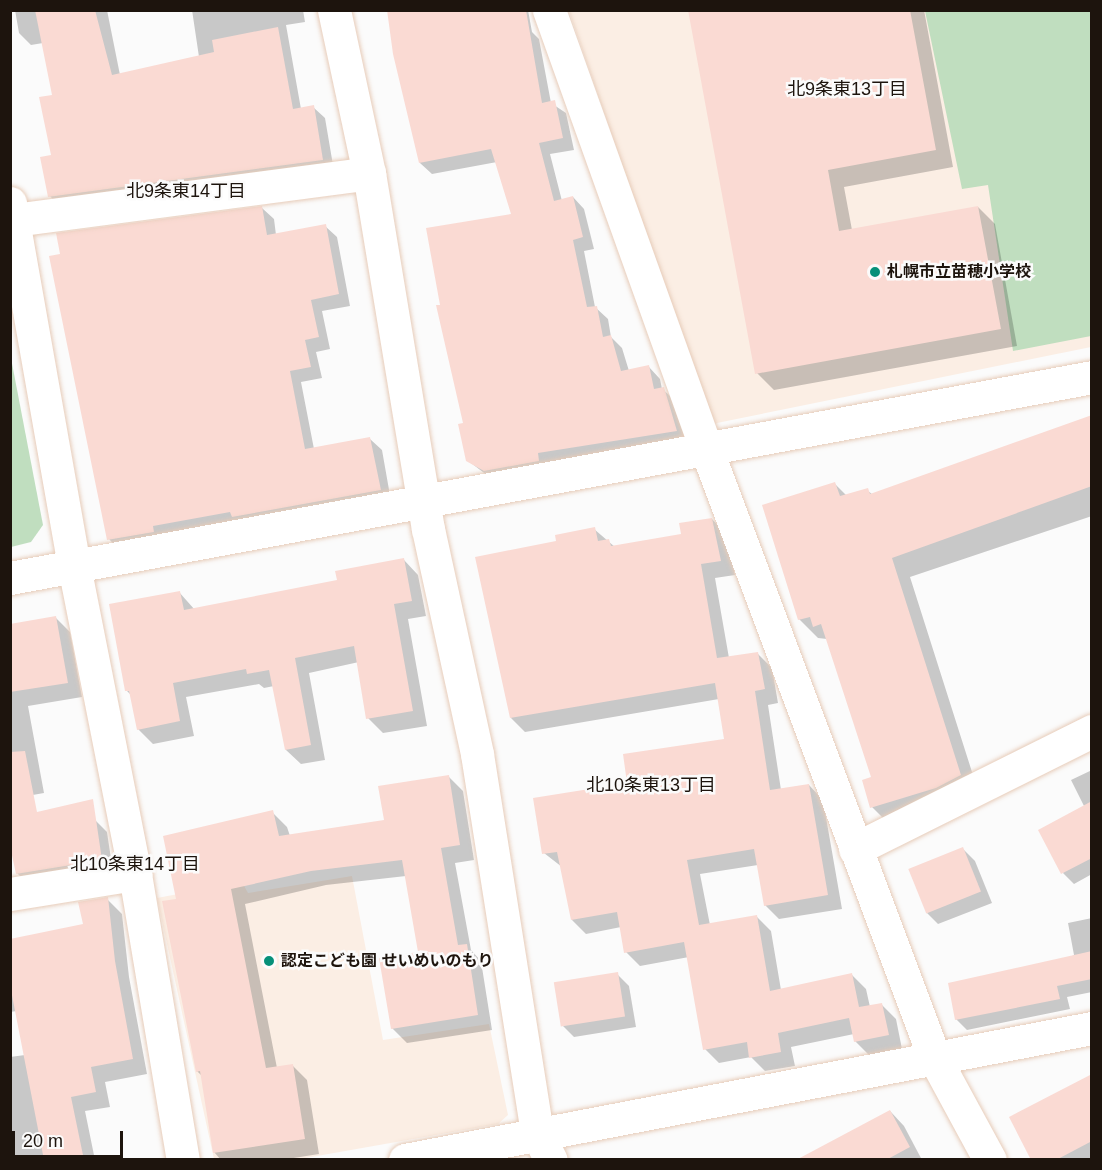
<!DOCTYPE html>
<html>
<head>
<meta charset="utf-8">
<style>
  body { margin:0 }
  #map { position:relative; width:1102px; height:1170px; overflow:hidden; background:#fbfbfb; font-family:Helvetica,"Noto Sans JP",sans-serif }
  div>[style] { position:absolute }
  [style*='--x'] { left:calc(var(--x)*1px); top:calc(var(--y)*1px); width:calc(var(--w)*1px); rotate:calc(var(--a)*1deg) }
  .built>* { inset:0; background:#fbeee4 }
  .green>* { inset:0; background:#c0debf }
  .shadow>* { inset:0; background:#0003 }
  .building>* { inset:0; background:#fadad3; transform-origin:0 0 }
  .roads { filter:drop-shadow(0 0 2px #e7ccb9) drop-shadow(0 0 2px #e7ccb9) }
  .minor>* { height:33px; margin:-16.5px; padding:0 16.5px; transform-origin:16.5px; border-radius:16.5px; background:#fff }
  .tertiary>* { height:33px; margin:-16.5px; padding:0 16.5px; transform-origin:16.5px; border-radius:16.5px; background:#fff }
  .dots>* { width:16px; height:16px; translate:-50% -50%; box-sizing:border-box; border:3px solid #fbfbfb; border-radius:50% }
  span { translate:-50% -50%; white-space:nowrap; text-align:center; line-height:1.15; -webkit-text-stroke:5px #fbfbfb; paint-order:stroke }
  .poi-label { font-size:16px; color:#1d140d; font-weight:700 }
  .left { translate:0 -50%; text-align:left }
  .neighbourhood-label { font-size:18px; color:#1d140d }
  .frame { position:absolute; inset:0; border:12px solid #1d140d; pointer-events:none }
  .scale { position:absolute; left:12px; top:1131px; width:111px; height:27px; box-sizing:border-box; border:3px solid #1d140d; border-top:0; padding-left:8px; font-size:18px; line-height:21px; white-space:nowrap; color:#1d140d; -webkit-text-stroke:4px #fbfbfb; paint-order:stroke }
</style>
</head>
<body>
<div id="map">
  <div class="built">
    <div style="clip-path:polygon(569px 11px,1091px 11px,1091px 347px,712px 424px)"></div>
    <div style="clip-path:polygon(352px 876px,383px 1040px,489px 1024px,508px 1115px,498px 1124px,300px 1159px,214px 1159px,157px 898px,242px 882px,248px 893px)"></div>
  </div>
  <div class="green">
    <div style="clip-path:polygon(925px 11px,1091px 11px,1091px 336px,1013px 351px,988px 185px,962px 189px)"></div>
    <div style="clip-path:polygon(10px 353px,43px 525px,31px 542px,11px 547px)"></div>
  </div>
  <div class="shadow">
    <div style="clip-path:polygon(15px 10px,107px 10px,120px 75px,199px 57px,192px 10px,303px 10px,305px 22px,286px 25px,301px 109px,313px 107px,325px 118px,334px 171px,61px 208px,50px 196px,53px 96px,43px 43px,31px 45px,19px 33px)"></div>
    <div style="clip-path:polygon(388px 10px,528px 10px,532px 32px,539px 39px,551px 103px,566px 113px,574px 150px,550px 154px,562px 201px,573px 197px,584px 209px,594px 249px,584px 251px,595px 307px,608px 319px,611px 337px,622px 348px,629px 371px,649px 367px,660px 379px,662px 389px,675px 400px,688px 442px,496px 482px,467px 460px,465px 424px,441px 306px,513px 215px,497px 162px,432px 174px,420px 163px)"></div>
    <div style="clip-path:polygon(690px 10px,924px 10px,953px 167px,844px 187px,852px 230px,978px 207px,995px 224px,1017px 346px,774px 390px,757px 373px)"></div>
    <div style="clip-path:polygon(262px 208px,274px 219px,276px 235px,325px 226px,337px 237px,350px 306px,322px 311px,330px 349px,316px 352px,322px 378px,301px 382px,314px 449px,370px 439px,382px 450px,391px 501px,120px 551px,109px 539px)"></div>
    <div style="clip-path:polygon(1092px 417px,1092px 516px,910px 577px,979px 794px,891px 826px,872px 807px,873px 778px,827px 639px,818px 638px,799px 619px,835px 484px,847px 496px,867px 490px,873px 495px)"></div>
    <div style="clip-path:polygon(712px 519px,726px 534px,735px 575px,715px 578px,729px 658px,758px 654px,772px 668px,778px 703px,768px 705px,781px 790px,809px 785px,823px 800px,842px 909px,779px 919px,765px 905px,758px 865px,700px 874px,710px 925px,756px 916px,771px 931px,781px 990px,852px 975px,866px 989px,870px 1007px,882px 1005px,896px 1019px,902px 1049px,870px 1056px,855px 1041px,854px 1034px,791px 1047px,795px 1066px,765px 1071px,751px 1057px,719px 1063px,705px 1049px,689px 957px,640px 966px,626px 952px,621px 927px,586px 934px,572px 920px,562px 867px,544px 853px,629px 784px,726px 740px,719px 699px,525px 732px,511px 718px,558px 542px,594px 529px,615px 547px,683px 536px)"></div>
    <div style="clip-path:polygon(404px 560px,418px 575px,426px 616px,408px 619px,427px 726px,383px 733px,368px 718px,359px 662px,309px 673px,325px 760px,301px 764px,286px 750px,274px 686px,264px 688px,259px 684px,186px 697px,194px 736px,153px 744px,138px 729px,132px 696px,127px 691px,179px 592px,195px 610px,339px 581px)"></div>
    <div style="clip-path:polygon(56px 618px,70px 632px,82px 697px,28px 706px,44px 793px,10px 799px,10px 626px)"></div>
    <div style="clip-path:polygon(1092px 770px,1092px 874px,1074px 884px,1063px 873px,1084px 806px,1071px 780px)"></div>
    <div style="clip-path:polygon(448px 776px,463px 791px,474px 860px,455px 863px,471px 950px,481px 961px,492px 1030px,407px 1043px,392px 1028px,420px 953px,406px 876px,326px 885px,245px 904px,277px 1068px,292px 1065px,307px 1080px,319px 1154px,281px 1160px,221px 1160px,214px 1152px,202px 1076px,197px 1071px,178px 900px,272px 812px,287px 827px,290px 836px,385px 821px)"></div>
    <div style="clip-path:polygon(96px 821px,107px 832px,113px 872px,29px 885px,17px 873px)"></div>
    <div style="clip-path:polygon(963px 849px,975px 861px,992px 903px,938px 924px,926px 912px)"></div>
    <div style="clip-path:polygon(107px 899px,122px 914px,129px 977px,147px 1074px,105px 1082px,110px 1107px,85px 1111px,95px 1160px,10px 1160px,10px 1057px,25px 1055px,17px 1011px,10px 1012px,10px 942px,84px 926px)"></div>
    <div style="clip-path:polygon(1092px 918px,1092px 992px,1067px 997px,1070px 1009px,967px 1030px,956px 1019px,1074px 955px,1068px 923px)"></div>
    <div style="clip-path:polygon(617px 974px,629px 986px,636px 1027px,574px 1037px,563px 1026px)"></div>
    <div style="clip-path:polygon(1092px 1076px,1092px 1158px,1033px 1160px)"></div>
    <div style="clip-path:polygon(890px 1111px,904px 1126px,922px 1160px,799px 1160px)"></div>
  </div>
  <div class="building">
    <div style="clip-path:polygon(35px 10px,95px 10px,112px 75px,214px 52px,212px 40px,278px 27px,293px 109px,314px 105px,323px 160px,48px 197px,40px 157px,51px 155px,39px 97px,52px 95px)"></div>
    <div style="clip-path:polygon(387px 10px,526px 10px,542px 103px,555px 100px,563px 138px,539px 143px,554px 201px,573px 196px,583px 237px,573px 240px,587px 307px,597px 306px,603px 337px,611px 335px,621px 371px,649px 365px,654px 389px,664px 387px,677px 431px,538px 453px,539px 461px,484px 471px,466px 461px,458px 424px,463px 423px,436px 305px,440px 305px,426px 228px,511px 214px,491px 149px,419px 163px,393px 54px)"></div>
    <div style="clip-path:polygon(688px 10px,910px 10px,936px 150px,828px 170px,839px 231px,978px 206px,1001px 329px,755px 374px)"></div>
    <div style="clip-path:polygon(262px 206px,267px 235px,326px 224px,339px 294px,311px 300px,319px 337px,305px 340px,311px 367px,290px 371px,305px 449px,370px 437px,381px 490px,232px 517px,230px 512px,153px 526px,154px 532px,107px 540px,49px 256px,60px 254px,56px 233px)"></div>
    <div style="clip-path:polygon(1092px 415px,1092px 486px,892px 558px,961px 775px,936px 788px,870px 808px,862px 780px,871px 777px,821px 624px,813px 627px,810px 617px,798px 620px,762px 505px,835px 482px,840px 496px,868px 488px,870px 494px)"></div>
    <div style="clip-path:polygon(712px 518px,721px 561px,701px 564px,717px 658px,758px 652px,765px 689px,755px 691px,770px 790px,809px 784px,828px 895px,764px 906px,754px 849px,687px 860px,699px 925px,757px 915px,770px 991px,852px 973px,859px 1007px,882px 1003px,889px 1035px,854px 1042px,849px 1018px,778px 1033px,781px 1052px,749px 1058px,747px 1042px,703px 1050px,684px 942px,624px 953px,617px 912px,571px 920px,557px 852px,542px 854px,533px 798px,627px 783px,623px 754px,724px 739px,715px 683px,510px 718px,475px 557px,556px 541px,555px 535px,595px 527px,598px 541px,609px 539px,611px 546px,681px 534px,679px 523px)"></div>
    <div style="clip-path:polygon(404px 558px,412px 601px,394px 604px,413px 711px,366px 719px,354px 646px,295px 658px,311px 745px,285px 750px,269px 670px,247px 674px,246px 669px,173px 683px,180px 721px,137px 730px,129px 691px,125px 691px,109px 604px,180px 591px,184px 610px,337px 580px,335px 571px)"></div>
    <div style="clip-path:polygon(56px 616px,68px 683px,10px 692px,10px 624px)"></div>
    <div style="clip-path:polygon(25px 751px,37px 812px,93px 799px,102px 860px,16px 874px,10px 846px,10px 752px)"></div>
    <div style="clip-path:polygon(449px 775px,460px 845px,441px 848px,458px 945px,467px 944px,478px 1015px,391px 1029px,379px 958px,418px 952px,402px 860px,311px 871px,231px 889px,266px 1068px,293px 1064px,305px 1139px,213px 1153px,200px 1071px,196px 1072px,162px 901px,176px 899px,163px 836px,273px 810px,279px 836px,384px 820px,378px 786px)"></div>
    <div style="clip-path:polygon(1092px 801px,1092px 858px,1061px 874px,1038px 830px)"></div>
    <div style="left:963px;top:847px;width:48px;height:59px;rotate:68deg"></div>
    <div style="clip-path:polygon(108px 897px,115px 961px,133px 1059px,91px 1067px,96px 1092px,71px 1097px,84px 1160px,44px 1160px,10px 985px,10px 939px,83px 924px,78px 902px)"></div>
    <div style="clip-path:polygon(1092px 951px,1092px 979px,1057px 986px,1060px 999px,955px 1020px,948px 983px)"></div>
    <div style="left:618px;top:972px;width:45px;height:65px;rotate:81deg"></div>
    <div style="clip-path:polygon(1092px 1074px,1092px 1141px,1056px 1160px,1031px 1160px,1009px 1117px)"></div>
    <div style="clip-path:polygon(890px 1110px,910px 1147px,886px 1160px,796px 1160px)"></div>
  </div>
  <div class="roads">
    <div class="minor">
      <div style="--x:549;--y:10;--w:465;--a:70.3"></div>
      <div style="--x:706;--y:448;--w:650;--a:69.47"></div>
      <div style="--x:934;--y:1057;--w:117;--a:61.5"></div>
      <div style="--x:10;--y:203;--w:369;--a:80"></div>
      <div style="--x:74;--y:566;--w:314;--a:78.8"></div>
      <div style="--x:135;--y:874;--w:290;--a:80.5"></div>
      <div style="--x:14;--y:220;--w:358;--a:-7.5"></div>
      <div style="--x:10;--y:578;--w:1101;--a:-10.52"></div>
      <div style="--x:855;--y:849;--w:265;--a:-26.5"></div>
      <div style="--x:10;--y:894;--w:127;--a:-9.1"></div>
    </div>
    <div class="tertiary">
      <div style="--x:334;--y:10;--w:167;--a:77.9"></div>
      <div style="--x:369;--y:173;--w:361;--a:80.6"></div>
      <div style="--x:428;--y:529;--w:230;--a:77.7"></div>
      <div style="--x:477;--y:754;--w:384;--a:81"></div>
      <div style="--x:537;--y:1133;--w:30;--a:63"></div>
      <div style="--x:405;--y:1160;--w:700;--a:-10.88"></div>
    </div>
  </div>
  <div class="dots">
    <div style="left:875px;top:272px;background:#069079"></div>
    <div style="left:269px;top:961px;background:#069079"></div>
  </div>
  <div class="poi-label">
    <span class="left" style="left:887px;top:272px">札幌市立苗穂小学校</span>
    <span class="left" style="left:281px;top:961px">認定こども園 せいめいのもり</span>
  </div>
  <div class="neighbourhood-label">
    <span style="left:847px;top:89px">北9条東13丁目</span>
    <span style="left:186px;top:191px">北9条東14丁目</span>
    <span style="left:651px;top:785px">北10条東13丁目</span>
    <span style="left:135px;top:864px">北10条東14丁目</span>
  </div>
  <div class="frame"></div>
  <div class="scale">20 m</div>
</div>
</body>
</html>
